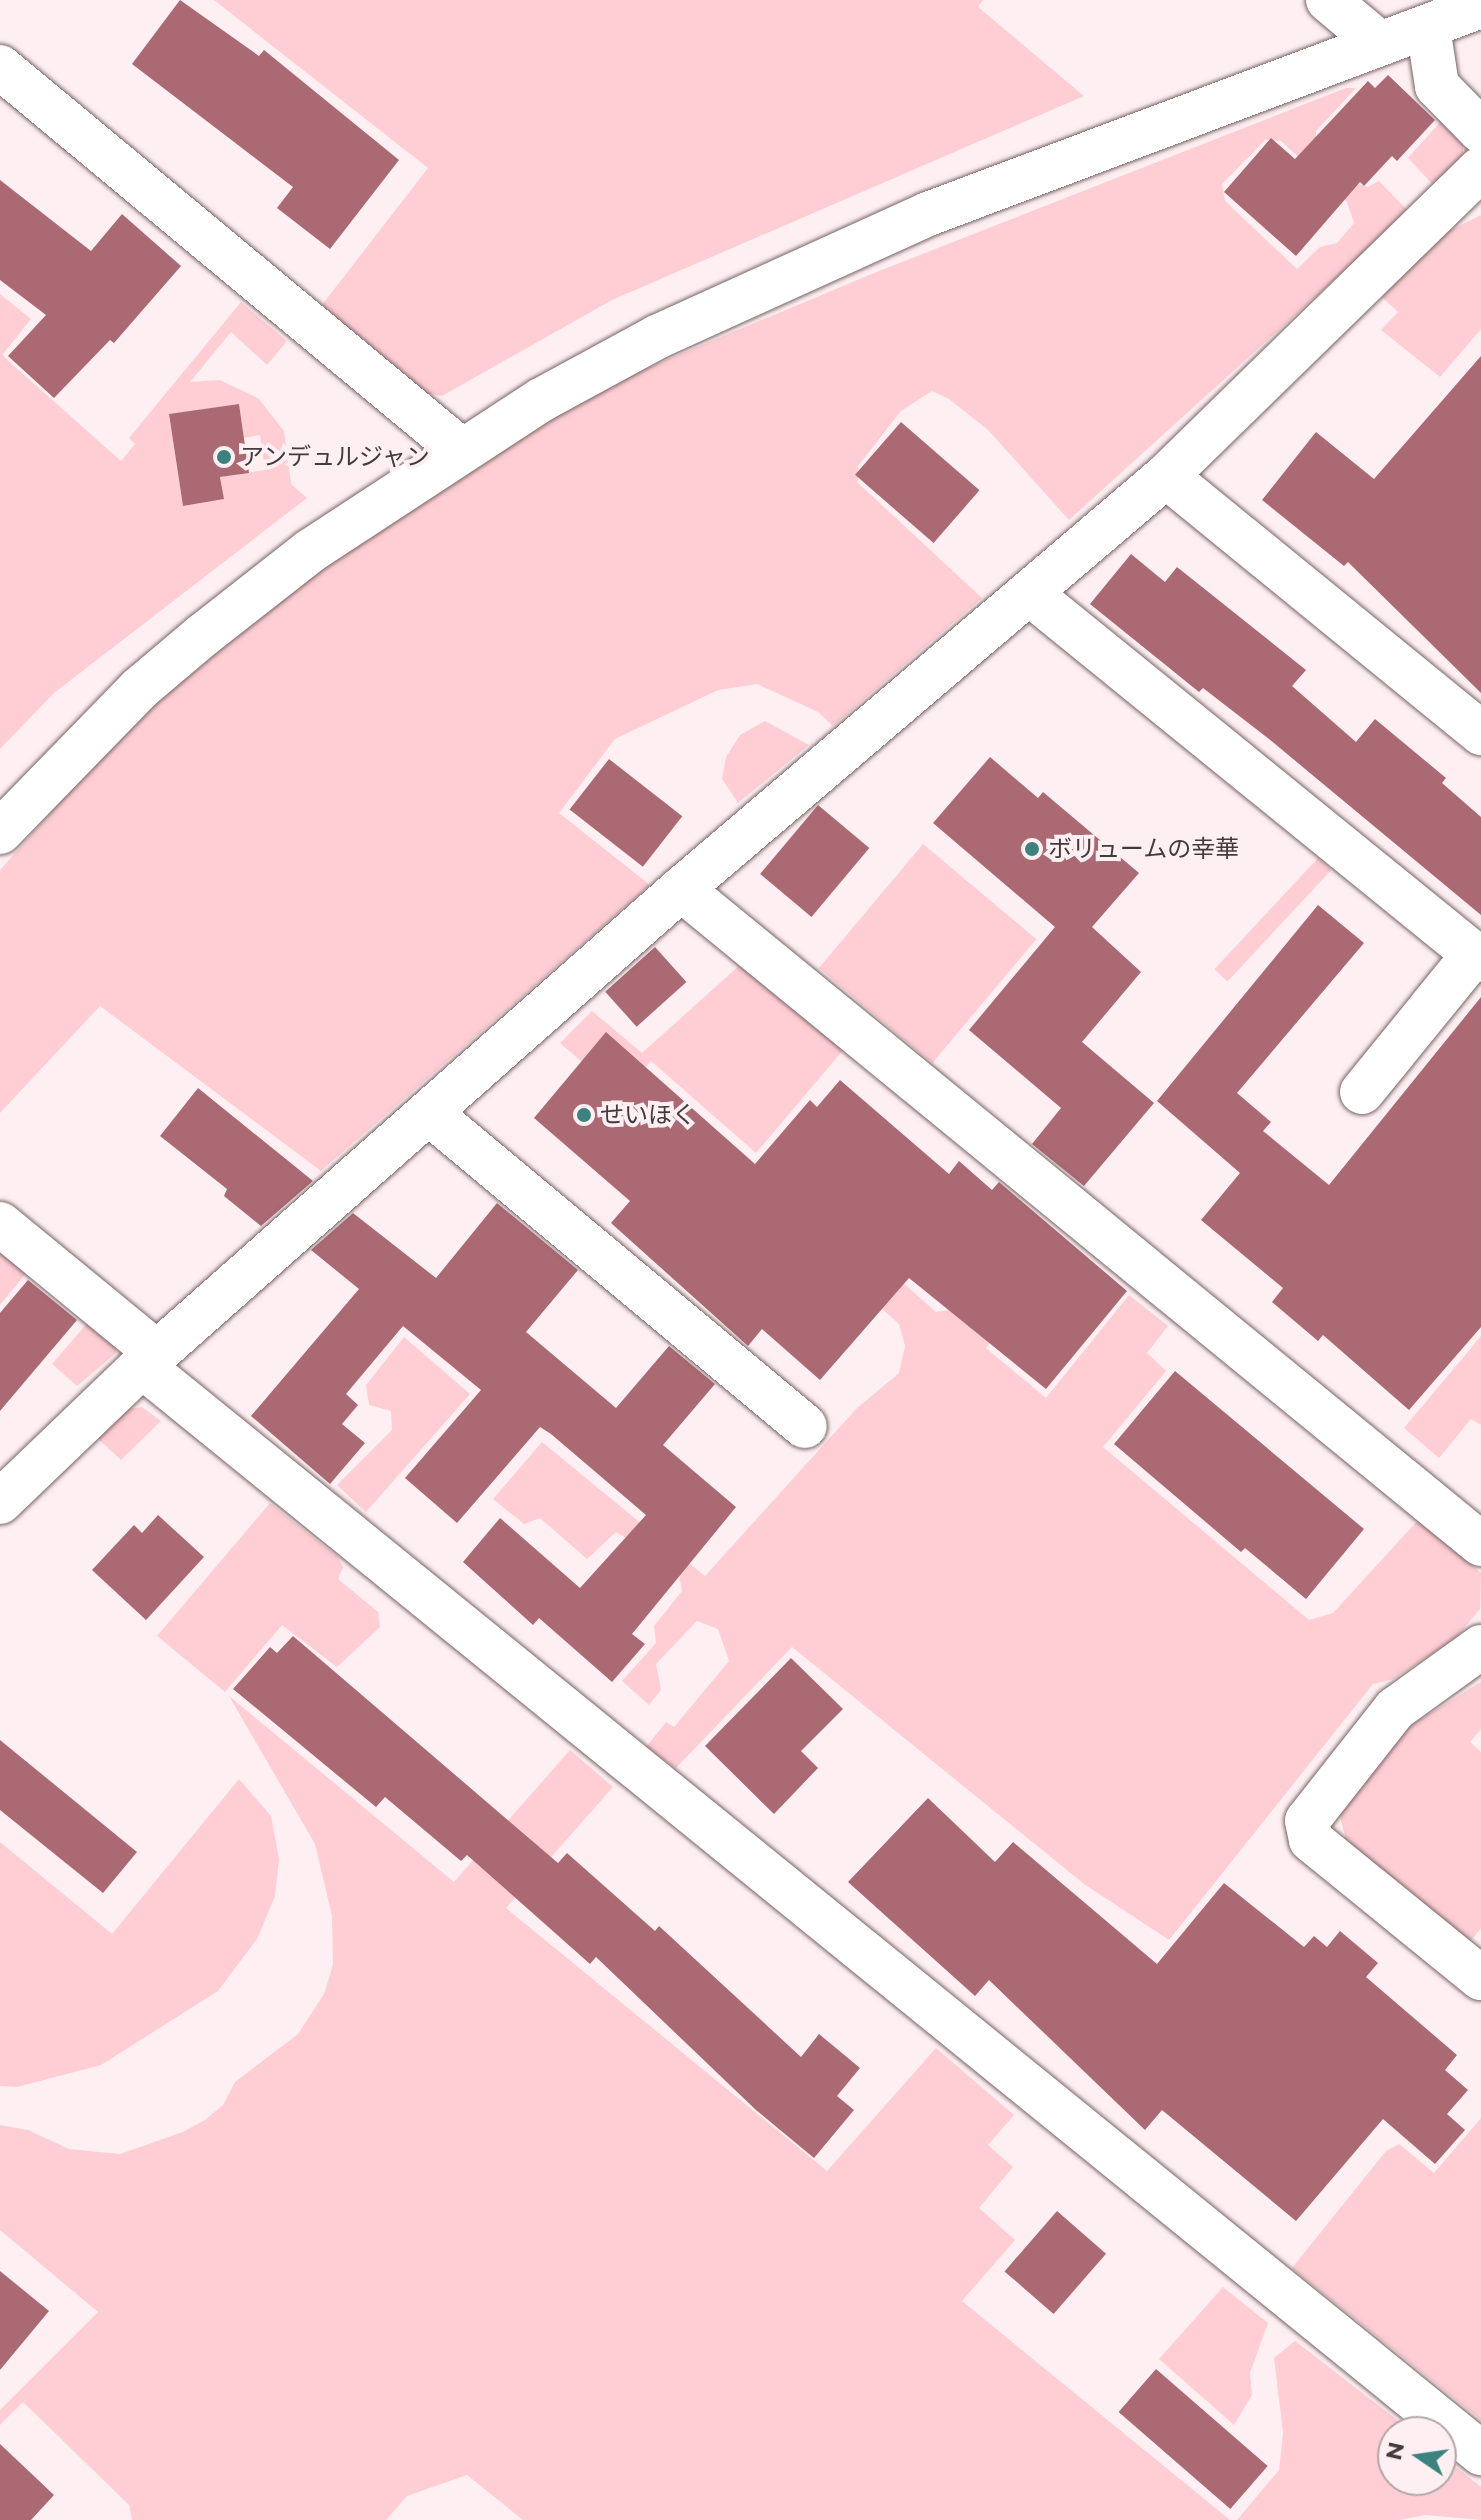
<!DOCTYPE html>
<html>
<head>
<meta charset="utf-8">
<style>
  body { margin:0 }
  #map { position:relative; width:1481px; height:2520px; overflow:hidden; background:#fef0f2; font-family:Montserrat,"Noto Sans JP",sans-serif }
  div>[style] { position:absolute }
  [style*='--x'] { left:calc(var(--x)*1px); top:calc(var(--y)*1px); width:calc(var(--w)*1px); rotate:calc(var(--a)*1deg) }
  .green>* { inset:0; background:#feced4; transform-origin:0 0 }
  .building>* { inset:0; background:#aa6973; transform-origin:0 0 }
  .roads { filter:drop-shadow(0 0 2px #766365) drop-shadow(0 0 2px #766365) }
  .minor>* { height:44px; margin:-22px; padding:0 22px; transform-origin:22px; border-radius:22px; background:#fff }
  .dots>* { width:22px; height:22px; translate:-50% -50%; box-sizing:border-box; border:4px solid #fef0f2; border-radius:50% }
  span { translate:-50% -50%; white-space:nowrap; text-align:center; line-height:1.15; -webkit-text-stroke:8px #fef0f2; paint-order:stroke }
  .poi-label { font-size:24px; color:#433a3b }
  .left { translate:0 -50%; text-align:left }
  .north { position:absolute; left:1377px; top:2416px; width:80px; height:80px; box-sizing:border-box; background:#fef0f2; border:2px solid #b3a7a9; border-radius:50%; rotate:283deg; font-size:22px; font-weight:700; line-height:32px; text-align:center; color:#433a3b }
  .north::after { content:''; display:block; margin:auto; width:28px; height:36px; background:#3c837f; clip-path:polygon(50% 0,100% 100%,50% 72%,0 100%) }
</style>
</head>
<body>
<div id="map">
  <div class="green">
    <div style="clip-path:polygon(214px 0,983px 0,978px 7px,1084px 96px,612px 300px,442px 396px,418px 392px,318px 310px,428px 168px)"></div>
    <div style="clip-path:polygon(evenodd,1346px 88px,1356px 88px,1316px 131px,1316px 143px,1357px 184px,1368px 187px,1379px 181px,1409px 212px,1069px 520px,988px 430px,949px 399px,932px 391px,901px 411px,858px 466px,858px 483px,982px 598px,833px 726px,818px 712px,757px 684px,718px 690px,615px 739px,559px 813px,650px 885px,321px 1171px,100px 1006px,0 1113px,0 870px,122px 732px,268px 608px,429px 488px,616px 381px,874px 273px,1346px 88px,1265px 140px,1281px 141px,1347px 202px,1354px 223px,1337px 243px,1320px 247px,1297px 269px,1225px 201px,1222px 184px,1265px 140px)"></div>
    <div style="clip-path:polygon(1442px 120px,1463px 139px,1463px 154px,1434px 186px,1408px 158px)"></div>
    <div style="clip-path:polygon(1481px 215px,1481px 329px,1440px 377px,1381px 330px,1398px 312px,1382px 297px,1447px 232px)"></div>
    <div style="clip-path:polygon(evenodd,0 294px,31px 319px,3px 354px,5px 358px,121px 461px,135px 444px,129px 438px,241px 302px,287px 341px,267px 365px,231px 332px,190px 382px,219px 380px,258px 398px,284px 431px,291px 484px,307px 498px,54px 693px,0 749px,0 294px,239px 404px,244px 438px,260px 435px,265px 470px,220px 477px,224px 499px,183px 506px,169px 415px,239px 404px)"></div>
    <div style="clip-path:polygon(765px 721px,809px 745px,738px 803px,722px 779px,726px 757px,740px 735px)"></div>
    <div style="left:923px;top:844px;width:148px;height:162px;rotate:40deg"></div>
    <div style="left:1318px;top:858px;width:18px;height:152px;rotate:43deg"></div>
    <div style="clip-path:polygon(741px 964px,844px 1049px,756px 1153px,651px 1061px,620px 1095px,560px 1043px,592px 1011px,642px 1053px)"></div>
    <div style="clip-path:polygon(1034px 1215px,1047px 1222px,1012px 1265px,1034px 1284px,986px 1348px,1046px 1398px,1129px 1295px,1168px 1326px,1147px 1353px,1166px 1371px,1103px 1447px,1309px 1620px,1333px 1613px,1419px 1519px,1481px 1573px,1480px 1609px,1455px 1639px,1393px 1679px,1373px 1684px,1169px 1940px,1084px 1884px,792px 1647px,676px 1768px,646px 1747px,666px 1722px,674px 1727px,729px 1661px,718px 1629px,697px 1621px,656px 1664px,661px 1690px,649px 1705px,622px 1681px,656px 1643px,654px 1626px,682px 1591px,678px 1570px,616px 1532px,587px 1559px,540px 1518px,524px 1524px,493px 1499px,542px 1442px,705px 1576px,856px 1409px,899px 1373px,905px 1346px,899px 1324px,871px 1299px,892px 1273px,936px 1312px,956px 1309px)"></div>
    <div style="clip-path:polygon(0 1249px,27px 1272px,0 1305px)"></div>
    <div style="clip-path:polygon(89px 1321px,116px 1343px,116px 1353px,77px 1386px,52px 1364px)"></div>
    <div style="clip-path:polygon(1481px 1336px,1481px 1425px,1471px 1419px,1439px 1458px,1404px 1428px)"></div>
    <div style="clip-path:polygon(404px 1337px,470px 1394px,366px 1512px,337px 1485px,392px 1430px,391px 1411px,369px 1405px,366px 1385px)"></div>
    <div style="clip-path:polygon(142px 1407px,161px 1421px,121px 1460px,93px 1434px,120px 1410px)"></div>
    <div style="clip-path:polygon(270px 1503px,338px 1557px,343px 1567px,338px 1579px,378px 1612px,380px 1627px,337px 1667px,282px 1625px,225px 1692px,157px 1636px)"></div>
    <div style="clip-path:polygon(1481px 1682px,1481px 1729px,1470px 1742px,1481px 1752px,1481px 1928px,1468px 1944px,1346px 1841px,1339px 1811px,1403px 1730px)"></div>
    <div style="clip-path:polygon(229px 1696px,454px 1882px,570px 1750px,613px 1787px,506px 1908px,827px 2171px,936px 2048px,1014px 2115px,988px 2145px,1013px 2167px,979px 2208px,1015px 2240px,962px 2301px,1230px 2520px,523px 2520px,467px 2475px,407px 2496px,386px 2520px,132px 2520px,129px 2505px,23px 2402px,0 2425px,0 2410px,98px 2312px,0 2230px,0 2125px,28px 2130px,69px 2149px,120px 2154px,183px 2132px,205px 2120px,223px 2105px,235px 2082px,298px 2034px,324px 1994px,333px 1965px,332px 1916px,315px 1844px)"></div>
    <div style="clip-path:polygon(239px 1779px,271px 1816px,279px 1859px,275px 1896px,257px 1939px,218px 1991px,101px 2065px,17px 2087px,0 2086px,0 1842px,112px 1934px)"></div>
    <div style="clip-path:polygon(1481px 2118px,1481px 2420px,1292px 2268px,1386px 2151px,1399px 2144px,1434px 2173px)"></div>
    <div style="clip-path:polygon(1223px 2287px,1268px 2323px,1250px 2373px,1252px 2395px,1234px 2425px,1159px 2359px)"></div>
    <div style="clip-path:polygon(1295px 2341px,1413px 2432px,1393px 2432px,1393px 2480px,1441px 2480px,1441px 2455px,1481px 2487px,1481px 2520px,1425px 2515px,1399px 2520px,1237px 2520px,1279px 2470px,1283px 2433px,1274px 2358px)"></div>
  </div>
  <div class="building">
    <div style="clip-path:polygon(180px 0,259px 56px,264px 50px,399px 160px,330px 249px,277px 208px,293px 187px,132px 64px)"></div>
    <div style="clip-path:polygon(1388px 75px,1435px 120px,1397px 161px,1392px 156px,1364px 186px,1360px 182px,1296px 256px,1224px 192px,1271px 138px,1295px 159px,1368px 81px,1375px 88px)"></div>
    <div style="clip-path:polygon(0 180px,91px 251px,122px 214px,181px 266px,114px 343px,110px 340px,54px 398px,8px 356px,46px 315px,0 280px)"></div>
    <div style="clip-path:polygon(1481px 356px,1481px 693px,1348px 562px,1344px 566px,1262px 500px,1316px 432px,1374px 479px)"></div>
    <div style="clip-path:polygon(239px 404px,249px 473px,220px 477px,224px 499px,183px 506px,169px 414px)"></div>
    <div style="left:901px;top:422px;width:104px;height:70px;rotate:41deg"></div>
    <div style="clip-path:polygon(1131px 554px,1165px 582px,1177px 567px,1306px 670px,1292px 686px,1356px 742px,1375px 719px,1446px 778px,1442px 783px,1481px 817px,1481px 915px,1269px 739px,1203px 688px,1199px 692px,1090px 604px)"></div>
    <div style="clip-path:polygon(990px 757px,1038px 798px,1043px 792px,1139px 873px,1092px 927px,1141px 972px,1082px 1042px,1154px 1103px,1084px 1186px,1032px 1144px,1061px 1108px,969px 1030px,1055px 927px,933px 823px)"></div>
    <div style="left:609px;top:759px;width:93px;height:64px;rotate:38deg"></div>
    <div style="left:818px;top:805px;width:67px;height:90px;rotate:40deg"></div>
    <div style="clip-path:polygon(1318px 905px,1364px 943px,1237px 1093px,1271px 1122px,1263px 1131px,1329px 1185px,1481px 997px,1481px 1327px,1409px 1410px,1323px 1335px,1318px 1341px,1272px 1302px,1283px 1288px,1201px 1220px,1240px 1173px,1157px 1101px)"></div>
    <div style="left:655px;top:947px;width:47px;height:67px;rotate:48deg"></div>
    <div style="clip-path:polygon(606px 1032px,755px 1164px,810px 1100px,817px 1107px,840px 1080px,949px 1174px,959px 1161px,992px 1190px,999px 1182px,1127px 1291px,1046px 1389px,909px 1278px,820px 1380px,762px 1329px,748px 1346px,611px 1223px,630px 1201px,534px 1118px)"></div>
    <div style="clip-path:polygon(198px 1088px,313px 1181px,261px 1226px,224px 1196px,227px 1189px,160px 1136px)"></div>
    <div style="clip-path:polygon(497px 1203px,578px 1270px,526px 1332px,616px 1408px,669px 1346px,715px 1384px,663px 1445px,736px 1507px,632px 1634px,645px 1644px,612px 1682px,539px 1618px,533px 1625px,463px 1562px,500px 1518px,580px 1588px,646px 1515px,551px 1434px,540px 1427px,457px 1523px,405px 1478px,481px 1390px,403px 1326px,346px 1394px,358px 1405px,342px 1424px,365px 1443px,330px 1484px,251px 1416px,359px 1289px,311px 1250px,353px 1213px,436px 1278px)"></div>
    <div style="clip-path:polygon(28px 1280px,77px 1320px,0 1411px,0 1313px)"></div>
    <div style="clip-path:polygon(1175px 1371px,1364px 1529px,1306px 1599px,1245px 1548px,1241px 1552px,1114px 1444px)"></div>
    <div style="clip-path:polygon(158px 1515px,204px 1557px,146px 1620px,92px 1570px,134px 1525px,142px 1533px)"></div>
    <div style="clip-path:polygon(293px 1636px,558px 1863px,567px 1853px,655px 1931px,659px 1926px,801px 2057px,819px 2034px,860px 2068px,837px 2096px,854px 2110px,814px 2158px,756px 2110px,596px 1957px,590px 1964px,467px 1855px,461px 1861px,385px 1797px,376px 1807px,233px 1689px,270px 1647px,277px 1653px)"></div>
    <div style="clip-path:polygon(791px 1658px,843px 1709px,801px 1751px,818px 1768px,774px 1814px,705px 1746px)"></div>
    <div style="clip-path:polygon(0 1740px,137px 1852px,103px 1893px,0 1810px)"></div>
    <div style="clip-path:polygon(928px 1798px,995px 1862px,1013px 1842px,1157px 1964px,1224px 1883px,1304px 1947px,1314px 1936px,1327px 1947px,1340px 1931px,1378px 1963px,1366px 1977px,1457px 2055px,1445px 2070px,1468px 2090px,1447px 2114px,1465px 2130px,1435px 2164px,1383px 2119px,1296px 2221px,1162px 2110px,1145px 2130px,989px 1980px,975px 1996px,848px 1882px)"></div>
    <div style="left:1057px;top:2211px;width:65px;height:80px;rotate:41deg"></div>
    <div style="clip-path:polygon(0 2271px,49px 2311px,0 2370px)"></div>
    <div style="left:1156px;top:2369px;width:148px;height:57px;rotate:41deg"></div>
    <div style="clip-path:polygon(0 2444px,54px 2495px,31px 2520px,0 2520px)"></div>
  </div>
  <div class="roads">
    <div class="minor">
      <div style="--x:1328;--y:0;--w:67;--a:40.1"></div>
      <div style="--x:1428;--y:27;--w:60;--a:81.3"></div>
      <div style="--x:1437;--y:86;--w:63;--a:45.6"></div>
      <div style="--x:0;--y:67;--w:599;--a:39.72"></div>
      <div style="--x:1166;--y:476;--w:407;--a:39.2"></div>
      <div style="--x:1029;--y:593;--w:582;--a:39.07"></div>
      <div style="--x:0;--y:832;--w:199;--a:-45.8"></div>
      <div style="--x:139;--y:689;--w:84;--a:-40.2"></div>
      <div style="--x:203;--y:635;--w:136;--a:-38.1"></div>
      <div style="--x:310;--y:551;--w:276;--a:-33.2"></div>
      <div style="--x:541;--y:400;--w:132;--a:-28.5"></div>
      <div style="--x:657;--y:337;--w:298;--a:-24.4"></div>
      <div style="--x:928;--y:214;--w:591;--a:-20.61"></div>
      <div style="--x:681;--y:889;--w:1034;--a:39.31"></div>
      <div style="--x:1362;--y:1092;--w:178;--a:-50.9"></div>
      <div style="--x:429;--y:1113;--w:489;--a:39.8"></div>
      <div style="--x:0;--y:1224;--w:203;--a:39.4"></div>
      <div style="--x:142;--y:1366;--w:1725;--a:39.07"></div>
      <div style="--x:0;--y:1502;--w:197;--a:-43.8"></div>
      <div style="--x:142;--y:1366;--w:720;--a:-41.51"></div>
      <div style="--x:681;--y:889;--w:637;--a:-40.42"></div>
      <div style="--x:1166;--y:476;--w:440;--a:-44.3"></div>
      <div style="--x:1481;--y:1647;--w:106;--a:144.2"></div>
      <div style="--x:1395;--y:1709;--w:142;--a:128.2"></div>
      <div style="--x:1307;--y:1821;--w:19;--a:78"></div>
      <div style="--x:1311;--y:1840;--w:219;--a:39.1"></div>
    </div>
  </div>
  <div class="dots">
    <div style="left:224px;top:457px;background:#3c837f"></div>
    <div style="left:1032px;top:849px;background:#3c837f"></div>
    <div style="left:584px;top:1115px;background:#3c837f"></div>
  </div>
  <div class="poi-label">
    <span class="left" style="left:240px;top:457px">アンデュルジャン</span>
    <span class="left" style="left:1048px;top:849px">ボリュームの幸華</span>
    <span class="left" style="left:600px;top:1115px">せいほく</span>
  </div>
  <div class="north">N</div>
</div>
</body>
</html>
